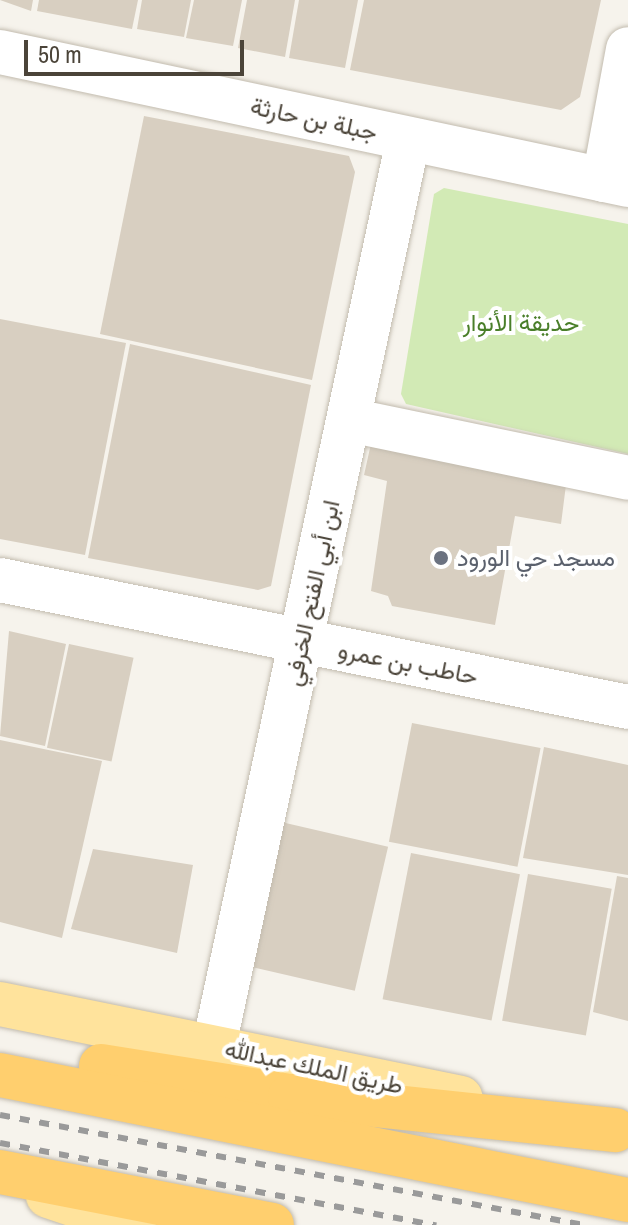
<!DOCTYPE html>
<html>
<head>
<meta charset="utf-8">
<style>
  body { margin:0 }
  #map { position:relative; width:628px; height:1225px; overflow:hidden; background:#f6f3ec; font-family:"Archivo Narrow",Vazirmatn,sans-serif }
  div>[style] { position:absolute }
  [style*='--x'] { left:calc(var(--x)*1px); top:calc(var(--y)*1px); width:calc(var(--w)*1px); rotate:calc(var(--a)*1deg) }
  .green>* { inset:0; background:#d2eab5 }
  .building>* { inset:0; background:#d8cfc1; transform-origin:0 0 }
  .roads { filter:drop-shadow(0 0 2px #c2bbae) drop-shadow(0 0 2px #c2bbae) }
  .minor>* { height:44px; margin:-22px; padding:0 22px; transform-origin:22px; border-radius:22px; background:#fff }
  .major>* { height:44px; margin:-22px; padding:0 22px; transform-origin:22px; border-radius:22px; background:#ffe39c }
  .highway>* { height:44px; margin:-22px; padding:0 22px; transform-origin:22px; border-radius:22px; background:#ffcf6e }
  .rail>* { height:6px; margin-top:-3px; transform-origin:0; background:repeating-linear-gradient(90deg,#9a9a9a 0 10px,transparent 0 20px) }
  .dots>* { width:22px; height:22px; translate:-50% -50%; box-sizing:border-box; border:4px solid #fff; border-radius:50% }
  span { translate:-50% -50%; white-space:nowrap; text-align:center; line-height:1.15; -webkit-text-stroke:8px #fff; paint-order:stroke }
  .street-label { font-size:24px; color:#4b4439 }
  .park-label { font-size:24px; color:#4a7f2a }
  .worship-label { font-size:24px; color:#5b616d }
  .left { translate:0 -50%; text-align:left }
  .scale { position:absolute; left:24px; top:40px; width:220px; height:36px; box-sizing:border-box; border:4px solid #4b4439; border-top:0; padding-left:10px; font-size:24px; line-height:28px; white-space:nowrap; color:#4b4439; -webkit-text-stroke:6px #fff; paint-order:stroke }
</style>
</head>
<body>
<div id="map">
  <div class="green">
    <div style="clip-path:polygon(444px 188px,628px 224px,628px 454px,406px 404px,401px 394px,434px 194px)"></div>
  </div>
  <div class="building">
    <div style="clip-path:polygon(0 0,33px 0,31px 11px)"></div>
    <div style="clip-path:polygon(39px 0,138px 0,132px 29px,37px 11px)"></div>
    <div style="clip-path:polygon(142px 0,191px 0,184px 37px,137px 29px)"></div>
    <div style="clip-path:polygon(194px 0,242px 0,233px 46px,186px 38px)"></div>
    <div style="clip-path:polygon(247px 0,295px 0,285px 57px,238px 48px)"></div>
    <div style="clip-path:polygon(299px 0,358px 0,345px 68px,289px 58px)"></div>
    <div style="clip-path:polygon(364px 0,601px 0,580px 97px,561px 110px,350px 70px)"></div>
    <div style="clip-path:polygon(144px 116px,349px 156px,355px 172px,312px 380px,100px 334px)"></div>
    <div style="clip-path:polygon(0 319px,126px 343px,85px 555px,0 539px)"></div>
    <div style="clip-path:polygon(130px 344px,311px 385px,271px 586px,258px 590px,88px 558px)"></div>
    <div style="clip-path:polygon(372px 439px,567px 477px,561px 524px,515px 516px,495px 625px,392px 606px,388px 596px,371px 591px,387px 481px,364px 475px)"></div>
    <div style="clip-path:polygon(9px 631px,66px 644px,45px 746px,0 736px)"></div>
    <div style="left:69px;top:644px;width:66px;height:106px;rotate:12deg"></div>
    <div style="left:412px;top:723px;width:131px;height:121px;rotate:11deg"></div>
    <div style="clip-path:polygon(0 740px,102px 761px,62px 938px,0 922px)"></div>
    <div style="clip-path:polygon(544px 747px,628px 765px,628px 875px,523px 858px)"></div>
    <div style="left:277px;top:821px;width:114px;height:148px;rotate:13deg"></div>
    <div style="clip-path:polygon(93px 849px,193px 865px,177px 953px,71px 929px)"></div>
    <div style="left:411px;top:853px;width:111px;height:149px;rotate:11deg"></div>
    <div style="left:528px;top:874px;width:85px;height:149px;rotate:10deg"></div>
    <div style="clip-path:polygon(617px 876px,628px 878px,628px 1021px,593px 1012px)"></div>
  </div>
  <div class="roads">
    <div class="minor">
      <div style="--x:0;--y:52;--w:642;--a:11.96"></div>
      <div style="--x:604;--y:180;--w:133;--a:-79.6"></div>
      <div style="--x:349;--y:420;--w:285;--a:11.7"></div>
      <div style="--x:0;--y:580;--w:641;--a:11.43"></div>
      <div style="--x:214;--y:1046;--w:927;--a:-77.91"></div>
    </div>
    <div class="major">
      <div style="--x:0;--y:1004;--w:470;--a:11.5"></div>
      <div style="--x:48;--y:1196;--w:91;--a:18.6"></div>
    </div>
    <div class="highway">
      <div style="--x:101;--y:1066;--w:191;--a:9"></div>
      <div style="--x:290;--y:1096;--w:327;--a:6"></div>
      <div style="--x:0;--y:1075;--w:640;--a:11.26"></div>
      <div style="--x:0;--y:1172;--w:277;--a:11"></div>
    </div>
  </div>
  <div class="rail">
    <div style="--x:0;--y:1115;--w:594;--a:10.67"></div>
    <div style="--x:0;--y:1143;--w:444;--a:10.7"></div>
  </div>
  <div class="dots">
    <div style="left:441px;top:558px;background:#6b7280"></div>
  </div>
  <div class="street-label">
    <span style="left:314px;top:119px;rotate:12deg">جبلة بن حارثة</span>
    <span style="left:312px;top:593px;rotate:-78deg">ابن أبي الفتح الخرفي</span>
    <span style="left:408px;top:663px;rotate:11deg">حاطب بن عمرو</span>
    <span style="left:314px;top:1067px;rotate:12deg">طريق الملك عبدالله</span>
  </div>
  <div class="park-label">
    <span style="left:521px;top:323px">حديقة الأنوار</span>
  </div>
  <div class="worship-label">
    <span class="left" style="left:457px;top:558px">مسجد حي الورود</span>
  </div>
  <div class="scale">50 m</div>
</div>
</body>
</html>
